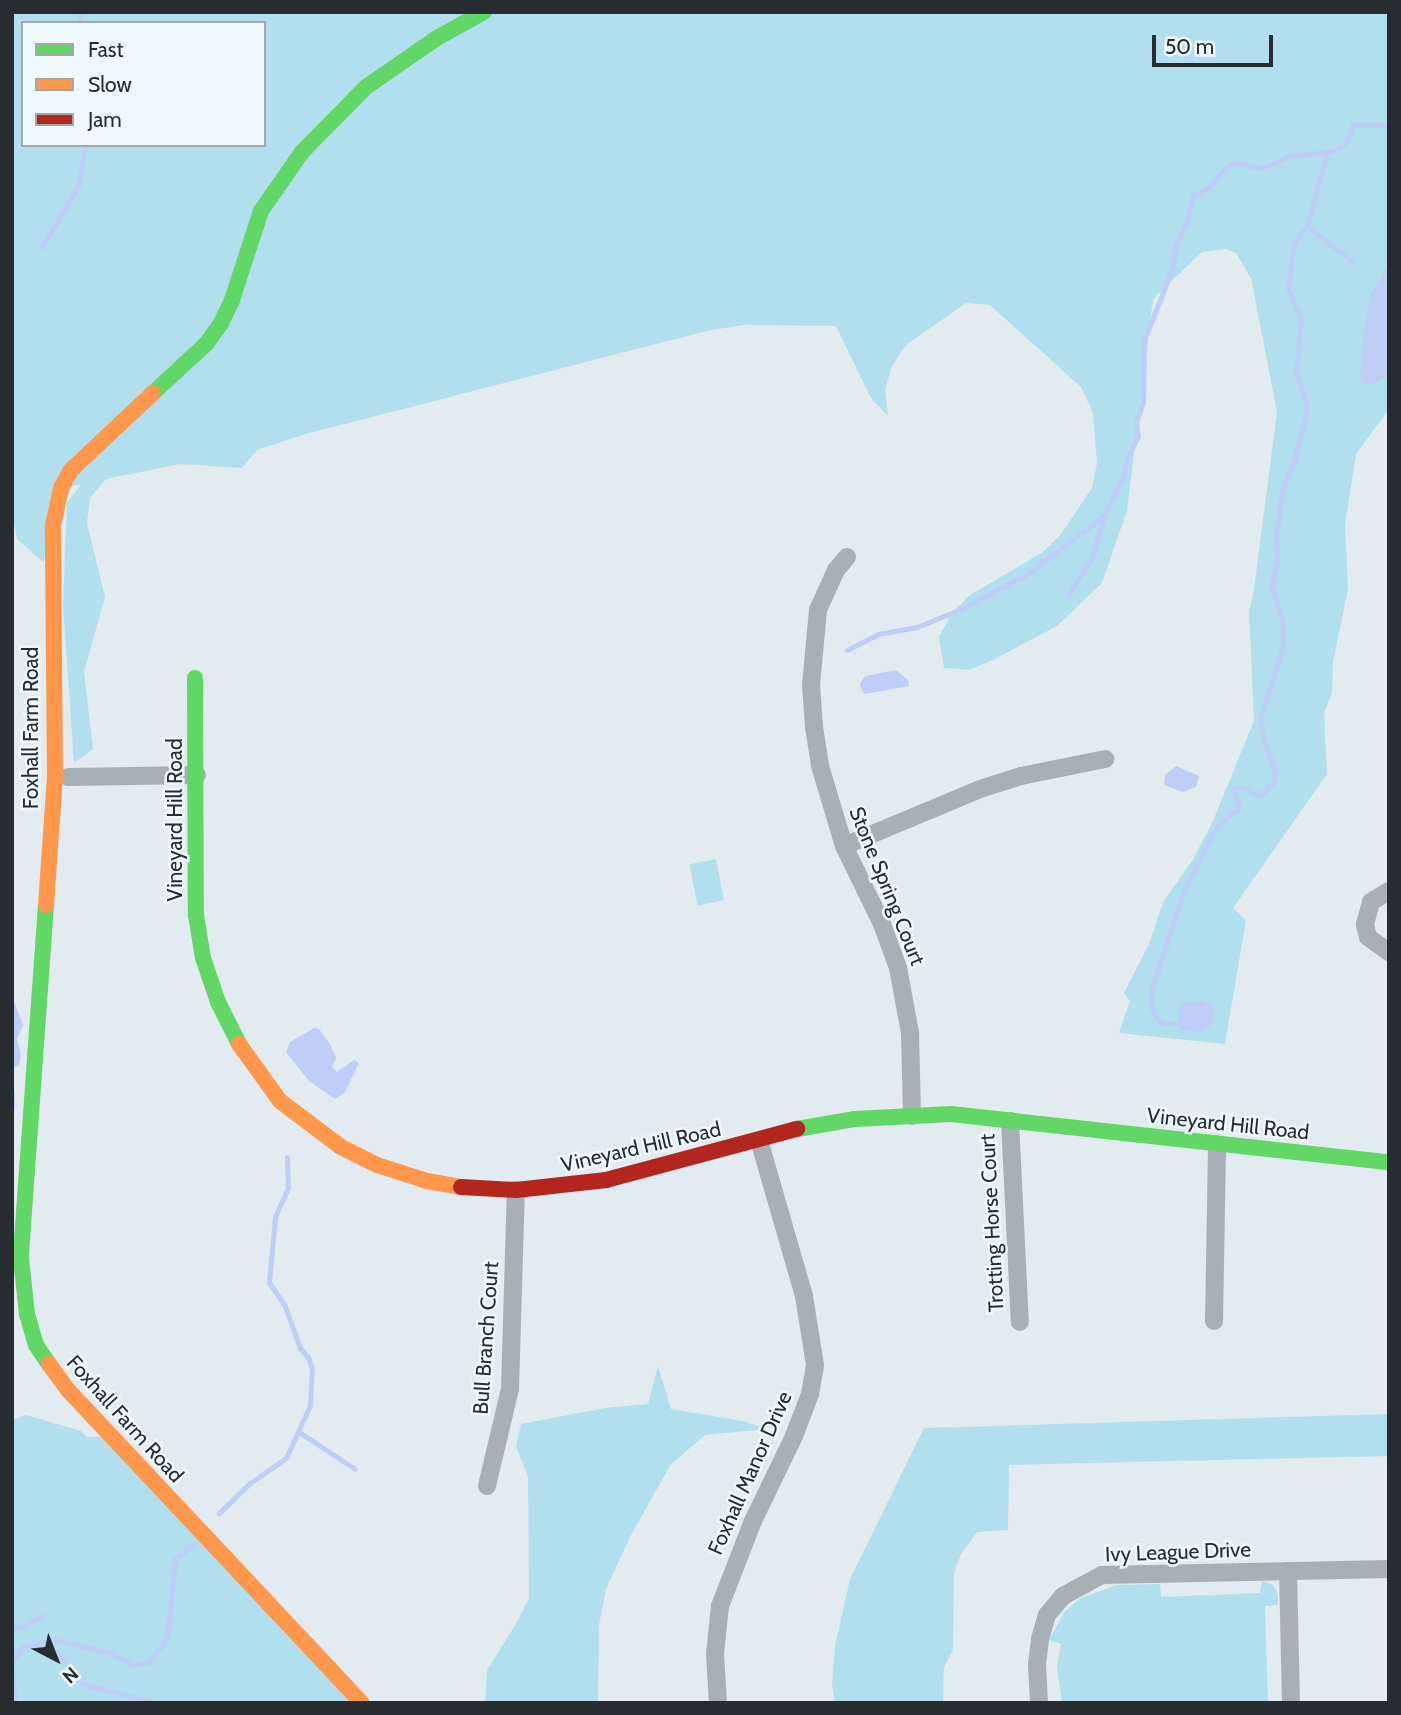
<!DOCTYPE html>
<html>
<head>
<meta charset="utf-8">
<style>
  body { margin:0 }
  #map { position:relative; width:1401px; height:1715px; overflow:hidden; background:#e2ebef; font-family:Cabin,sans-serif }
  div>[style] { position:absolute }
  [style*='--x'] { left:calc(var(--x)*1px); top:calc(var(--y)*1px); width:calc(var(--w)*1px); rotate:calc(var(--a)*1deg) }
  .green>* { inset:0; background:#b2dfee; transform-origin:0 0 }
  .water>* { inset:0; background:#becef7 }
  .stream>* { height:5px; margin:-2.5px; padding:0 2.5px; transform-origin:2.5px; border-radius:2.5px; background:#becef7 }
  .street>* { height:18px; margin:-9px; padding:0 9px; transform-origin:9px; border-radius:9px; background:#a7b0b6 }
  .fast>* { height:16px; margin:-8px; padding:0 8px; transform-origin:8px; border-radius:8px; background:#63d668 }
  .slow>* { height:16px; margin:-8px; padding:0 8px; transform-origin:8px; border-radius:8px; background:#ff974d }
  .jam>* { height:16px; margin:-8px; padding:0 8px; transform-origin:8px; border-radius:8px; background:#b3261e }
  span { translate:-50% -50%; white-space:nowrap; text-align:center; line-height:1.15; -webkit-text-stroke:5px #f0fafe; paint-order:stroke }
  .street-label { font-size:21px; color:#262c2f }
  .frame { position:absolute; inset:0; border:14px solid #262c2f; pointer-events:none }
  .legend { position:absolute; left:21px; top:21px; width:245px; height:126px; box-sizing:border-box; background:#f0fafe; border:2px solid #9fa8ab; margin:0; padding:9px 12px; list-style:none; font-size:21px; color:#262c2f }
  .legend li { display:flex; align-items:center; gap:14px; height:35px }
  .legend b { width:35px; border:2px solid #9fa8ab }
  .north { position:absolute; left:21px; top:1624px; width:70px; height:70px; -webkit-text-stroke:5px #f0fafe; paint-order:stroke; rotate:138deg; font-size:19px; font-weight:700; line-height:28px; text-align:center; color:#262c2f }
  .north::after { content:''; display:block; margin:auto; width:24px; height:32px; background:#262c2f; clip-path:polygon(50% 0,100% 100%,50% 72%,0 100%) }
  .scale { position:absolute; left:1152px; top:35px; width:121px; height:32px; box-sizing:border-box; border:4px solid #262c2f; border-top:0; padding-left:9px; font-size:21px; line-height:24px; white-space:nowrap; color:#262c2f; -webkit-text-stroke:5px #f0fafe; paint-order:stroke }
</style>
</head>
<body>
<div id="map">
  <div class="green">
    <div style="clip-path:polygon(evenodd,12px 12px,1389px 12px,1389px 409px,1356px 454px,1345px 525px,1348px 589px,1333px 662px,1332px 693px,1324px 713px,1327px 774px,1233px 908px,1246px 920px,1225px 1044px,1119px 1033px,1130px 1001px,1124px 993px,1149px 944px,1163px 902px,1192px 861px,1212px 823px,1254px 721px,1249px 612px,1254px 589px,1277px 412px,1251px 278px,1236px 253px,1226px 249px,1202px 252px,1153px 299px,1127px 511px,1102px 583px,1057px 626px,993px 660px,969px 670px,944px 668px,939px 637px,952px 613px,970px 595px,1043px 552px,1061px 534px,1092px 488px,1097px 463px,1093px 413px,1081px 387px,990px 305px,966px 303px,906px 345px,892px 366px,885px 390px,888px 416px,871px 398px,836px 326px,744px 325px,711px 330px,302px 435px,257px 450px,242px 468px,180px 464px,106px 479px,90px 498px,87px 523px,105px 597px,84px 672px,93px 749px,74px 763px,63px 606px,67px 502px,81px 485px,72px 486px,43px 562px,17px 539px,12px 513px,12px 12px,23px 23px,264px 23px,264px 145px,23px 145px,23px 23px)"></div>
    <div style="left:716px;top:859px;width:42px;height:27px;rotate:79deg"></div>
    <div style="clip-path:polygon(658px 1366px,671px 1409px,743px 1421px,767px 1429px,705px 1435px,671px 1464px,631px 1535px,606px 1589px,599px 1625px,598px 1703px,485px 1703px,487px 1670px,516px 1624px,529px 1598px,528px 1477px,516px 1446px,521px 1424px,605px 1408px,648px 1404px)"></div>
    <div style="clip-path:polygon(1389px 1414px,1389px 1456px,1009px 1465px,1008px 1530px,977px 1532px,961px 1554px,954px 1573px,953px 1650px,944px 1667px,943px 1703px,835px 1703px,832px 1685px,835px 1646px,850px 1579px,924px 1428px)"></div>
    <div style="clip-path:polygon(26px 1415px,81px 1431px,87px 1437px,104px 1437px,357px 1703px,12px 1703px,12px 1420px)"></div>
    <div style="clip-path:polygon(1262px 1581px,1274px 1585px,1278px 1595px,1278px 1605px,1265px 1606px,1268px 1703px,1062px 1703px,1057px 1666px,1061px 1644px,1049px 1640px,1065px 1611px,1081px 1598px,1117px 1585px,1160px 1584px,1161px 1597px,1260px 1593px)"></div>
  </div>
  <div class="water">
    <div style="clip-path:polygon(1389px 264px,1389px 376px,1370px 385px,1364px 383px,1360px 376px,1363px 335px,1371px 293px)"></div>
    <div style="clip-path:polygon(896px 670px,908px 680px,909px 686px,865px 694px,862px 691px,860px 684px,865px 676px)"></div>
    <div style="clip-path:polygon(1176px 766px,1199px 776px,1196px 787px,1183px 792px,1164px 785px,1165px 775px)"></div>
    <div style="clip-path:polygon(12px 996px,23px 1025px,17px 1039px,21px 1055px,19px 1066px,12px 1068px)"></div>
    <div style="clip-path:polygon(1201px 1001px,1215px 1007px,1211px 1025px,1201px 1032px,1179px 1030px,1178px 1008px,1184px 1003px)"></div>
    <div style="clip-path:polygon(314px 1028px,319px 1029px,330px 1044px,336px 1058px,332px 1067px,337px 1072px,354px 1060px,359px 1063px,345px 1092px,335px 1099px,309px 1081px,286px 1052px,290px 1042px)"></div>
  </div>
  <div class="stream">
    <div style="--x:79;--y:23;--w:11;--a:-85"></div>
    <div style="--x:1307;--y:226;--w:57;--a:37.9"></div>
    <div style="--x:42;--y:247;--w:72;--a:-59.2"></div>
    <div style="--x:79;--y:185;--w:40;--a:-81.5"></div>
    <div style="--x:1068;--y:595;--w:45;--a:-57.7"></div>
    <div style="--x:1092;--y:557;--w:46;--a:-73.5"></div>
    <div style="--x:1105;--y:513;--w:39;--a:-63"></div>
    <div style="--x:1123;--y:478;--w:23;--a:-77"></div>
    <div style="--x:1128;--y:456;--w:22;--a:-63"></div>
    <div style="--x:1138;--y:436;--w:13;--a:-99"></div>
    <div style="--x:1136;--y:423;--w:22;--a:-72"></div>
    <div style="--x:1143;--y:402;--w:62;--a:-89.1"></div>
    <div style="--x:1144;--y:340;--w:79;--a:-68.3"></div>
    <div style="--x:1173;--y:267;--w:20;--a:-84"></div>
    <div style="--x:1175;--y:247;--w:29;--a:-65"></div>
    <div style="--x:1187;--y:221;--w:26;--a:-77"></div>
    <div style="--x:1193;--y:196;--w:21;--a:-29"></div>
    <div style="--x:1211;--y:186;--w:16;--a:-55"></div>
    <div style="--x:1220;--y:173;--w:16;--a:-38"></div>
    <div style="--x:1233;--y:163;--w:29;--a:10"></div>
    <div style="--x:1262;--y:168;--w:30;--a:-24"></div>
    <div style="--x:1289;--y:156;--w:38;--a:-6"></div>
    <div style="--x:1327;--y:152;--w:10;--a:-11"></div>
    <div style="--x:1337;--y:150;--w:13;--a:-42"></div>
    <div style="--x:1347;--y:141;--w:17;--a:-69"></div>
    <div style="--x:1353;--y:125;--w:36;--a:0"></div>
    <div style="--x:847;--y:650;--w:35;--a:-27"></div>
    <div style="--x:878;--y:634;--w:40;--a:-10"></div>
    <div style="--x:917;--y:627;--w:50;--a:-22.4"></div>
    <div style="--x:963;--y:608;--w:77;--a:-27.9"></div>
    <div style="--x:1031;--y:572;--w:91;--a:-37.9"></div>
    <div style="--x:1176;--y:1023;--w:14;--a:180"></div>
    <div style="--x:1162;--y:1023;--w:10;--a:-135"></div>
    <div style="--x:1155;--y:1016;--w:11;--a:-112"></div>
    <div style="--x:1151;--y:1006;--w:15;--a:-90"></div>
    <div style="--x:1151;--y:991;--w:105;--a:-71.7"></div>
    <div style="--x:1184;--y:891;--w:72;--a:-63.4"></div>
    <div style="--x:1216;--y:827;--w:30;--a:-40"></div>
    <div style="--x:1239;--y:808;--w:20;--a:-105"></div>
    <div style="--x:1234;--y:789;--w:6;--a:-18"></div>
    <div style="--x:1240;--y:787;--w:22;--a:22"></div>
    <div style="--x:1260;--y:795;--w:19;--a:-43"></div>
    <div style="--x:1274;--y:782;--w:11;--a:-85"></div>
    <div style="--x:1275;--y:771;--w:32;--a:-110"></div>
    <div style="--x:1264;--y:741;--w:22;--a:-100"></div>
    <div style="--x:1260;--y:719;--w:77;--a:-72.5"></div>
    <div style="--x:1283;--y:646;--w:23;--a:-90"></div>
    <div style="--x:1283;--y:623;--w:39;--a:-107"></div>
    <div style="--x:1272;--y:586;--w:26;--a:-79"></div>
    <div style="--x:1277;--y:560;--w:26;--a:-92"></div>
    <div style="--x:1276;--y:534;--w:46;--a:-81.2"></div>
    <div style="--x:1283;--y:489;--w:30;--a:-69"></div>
    <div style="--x:1294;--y:461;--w:48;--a:-75.4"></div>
    <div style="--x:1306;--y:415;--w:14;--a:-90"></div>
    <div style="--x:1306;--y:401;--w:29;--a:-110"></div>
    <div style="--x:1296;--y:374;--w:56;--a:-84.9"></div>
    <div style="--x:1301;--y:318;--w:32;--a:-114"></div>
    <div style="--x:1288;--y:289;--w:46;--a:-82.6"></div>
    <div style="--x:1294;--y:243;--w:21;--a:-53"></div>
    <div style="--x:1307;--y:226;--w:77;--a:-74.9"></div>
    <div style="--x:12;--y:1092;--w:15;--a:90"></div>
    <div style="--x:299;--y:1432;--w:67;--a:33.5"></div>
    <div style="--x:219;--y:1513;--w:43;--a:-44.1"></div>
    <div style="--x:250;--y:1483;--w:44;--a:-34.8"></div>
    <div style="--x:286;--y:1458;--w:58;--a:-65.6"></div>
    <div style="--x:310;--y:1405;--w:36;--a:-87"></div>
    <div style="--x:312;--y:1369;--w:13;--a:-108"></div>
    <div style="--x:308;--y:1357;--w:12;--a:-132"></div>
    <div style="--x:300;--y:1348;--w:45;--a:-109.7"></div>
    <div style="--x:285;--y:1306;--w:29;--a:-124"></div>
    <div style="--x:269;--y:1282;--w:65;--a:-84.7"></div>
    <div style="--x:275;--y:1217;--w:32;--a:-66"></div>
    <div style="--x:288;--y:1188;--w:31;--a:-92"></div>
    <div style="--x:12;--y:1627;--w:9;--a:0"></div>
    <div style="--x:21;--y:1627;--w:24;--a:-28"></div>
    <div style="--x:42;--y:1643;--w:19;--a:35"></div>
    <div style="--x:58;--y:1654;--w:38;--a:51"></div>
    <div style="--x:82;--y:1684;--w:76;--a:14.4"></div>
    <div style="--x:12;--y:1661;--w:19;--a:-51"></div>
    <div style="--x:24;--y:1646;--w:31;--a:-11"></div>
    <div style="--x:54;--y:1640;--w:55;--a:12.5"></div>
    <div style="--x:108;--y:1652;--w:29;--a:27"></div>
    <div style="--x:134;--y:1665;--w:14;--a:-12"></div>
    <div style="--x:148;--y:1662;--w:25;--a:-50"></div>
    <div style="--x:164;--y:1643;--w:12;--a:-70"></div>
    <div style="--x:168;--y:1632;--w:73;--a:-84.5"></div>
    <div style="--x:175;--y:1559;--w:25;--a:-40"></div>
    <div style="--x:12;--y:1672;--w:31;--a:83"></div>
  </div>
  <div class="street">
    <div style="--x:847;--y:557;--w:17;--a:130"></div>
    <div style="--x:836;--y:570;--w:44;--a:114.2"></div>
    <div style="--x:818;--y:610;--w:75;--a:95.3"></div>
    <div style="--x:811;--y:685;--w:42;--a:85.9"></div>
    <div style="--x:814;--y:727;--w:39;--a:81"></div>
    <div style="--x:820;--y:766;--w:84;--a:73.3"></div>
    <div style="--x:844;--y:846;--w:87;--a:64"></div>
    <div style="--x:882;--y:924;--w:47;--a:70"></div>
    <div style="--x:898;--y:968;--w:66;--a:79.5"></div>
    <div style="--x:910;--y:1033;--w:83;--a:88.6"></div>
    <div style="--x:68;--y:777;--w:129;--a:-0.9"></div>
    <div style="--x:844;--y:846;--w:147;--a:-22.7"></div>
    <div style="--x:980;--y:789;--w:43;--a:-17.6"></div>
    <div style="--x:1021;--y:776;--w:86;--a:-11.4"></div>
    <div style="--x:1389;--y:891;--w:21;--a:149"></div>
    <div style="--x:1371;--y:902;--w:24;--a:105"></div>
    <div style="--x:1365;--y:925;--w:12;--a:76"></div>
    <div style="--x:1368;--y:937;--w:26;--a:36"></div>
    <div style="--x:1010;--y:1121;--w:201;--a:87.2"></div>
    <div style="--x:1214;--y:1321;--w:177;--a:-89"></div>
    <div style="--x:487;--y:1486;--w:100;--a:-76.7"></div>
    <div style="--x:510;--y:1389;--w:199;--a:-88.3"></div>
    <div style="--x:1288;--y:1571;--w:132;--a:88.7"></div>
    <div style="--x:718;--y:1703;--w:49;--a:-93.5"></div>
    <div style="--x:715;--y:1654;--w:48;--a:-84.1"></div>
    <div style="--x:720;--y:1606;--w:91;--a:-68.8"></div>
    <div style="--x:753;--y:1521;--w:94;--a:-64.2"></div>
    <div style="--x:794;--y:1436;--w:45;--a:-69.1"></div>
    <div style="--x:810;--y:1394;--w:29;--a:-80"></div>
    <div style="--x:815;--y:1365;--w:70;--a:-99.1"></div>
    <div style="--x:804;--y:1296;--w:162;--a:-106.1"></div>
    <div style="--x:1039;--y:1703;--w:39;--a:-93"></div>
    <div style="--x:1037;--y:1664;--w:25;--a:-83"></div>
    <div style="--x:1040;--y:1639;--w:25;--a:-74"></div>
    <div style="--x:1047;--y:1615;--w:25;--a:-50"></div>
    <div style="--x:1063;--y:1596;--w:44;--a:-28.3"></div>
    <div style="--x:1102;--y:1575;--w:287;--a:-1.2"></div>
  </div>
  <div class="fast">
    <div style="--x:153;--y:393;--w:72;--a:-42.8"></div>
    <div style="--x:206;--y:344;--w:26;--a:-54"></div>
    <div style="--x:221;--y:323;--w:25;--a:-64"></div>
    <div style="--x:232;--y:300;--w:94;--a:-72"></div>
    <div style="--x:261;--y:211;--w:72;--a:-55.2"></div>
    <div style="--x:302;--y:152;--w:91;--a:-45.4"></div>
    <div style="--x:366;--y:87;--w:86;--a:-34.6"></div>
    <div style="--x:437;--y:38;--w:54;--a:-29"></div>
    <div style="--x:195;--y:678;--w:237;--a:89.8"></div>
    <div style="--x:196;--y:915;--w:44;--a:80.8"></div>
    <div style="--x:203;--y:958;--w:46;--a:71.2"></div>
    <div style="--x:218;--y:1002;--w:47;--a:63.4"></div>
    <div style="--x:46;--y:905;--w:354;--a:94.1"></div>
    <div style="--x:21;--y:1258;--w:56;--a:83.9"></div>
    <div style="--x:27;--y:1314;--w:32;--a:74"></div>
    <div style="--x:36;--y:1345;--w:23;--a:56"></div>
    <div style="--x:797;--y:1129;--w:59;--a:-9.8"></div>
    <div style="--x:855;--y:1119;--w:96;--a:-3"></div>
    <div style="--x:951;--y:1114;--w:441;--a:6.3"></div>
  </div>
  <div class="slow">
    <div style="--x:46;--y:905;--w:128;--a:-86"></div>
    <div style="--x:55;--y:777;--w:251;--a:-90.5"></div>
    <div style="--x:53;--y:526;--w:39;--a:-78"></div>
    <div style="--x:61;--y:488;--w:21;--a:-61"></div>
    <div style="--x:71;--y:470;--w:112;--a:-43.2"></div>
    <div style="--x:239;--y:1044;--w:70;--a:54.3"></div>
    <div style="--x:280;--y:1101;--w:76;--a:37"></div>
    <div style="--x:341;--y:1147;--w:40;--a:26.6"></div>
    <div style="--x:377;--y:1165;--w:52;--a:17.7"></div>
    <div style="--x:427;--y:1181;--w:35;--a:10"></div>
    <div style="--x:49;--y:1364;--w:32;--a:54"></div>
    <div style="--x:68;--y:1390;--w:429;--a:46.8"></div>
  </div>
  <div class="jam">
    <div style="--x:461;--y:1187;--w:55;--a:3.1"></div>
    <div style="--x:516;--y:1190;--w:91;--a:-6.3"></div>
    <div style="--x:606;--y:1180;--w:198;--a:-15"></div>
  </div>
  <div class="street-label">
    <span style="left:31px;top:728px;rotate:-90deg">Foxhall Farm Road</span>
    <span style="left:175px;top:820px;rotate:-90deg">Vineyard Hill Road</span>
    <span style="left:887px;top:886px;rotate:68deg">Stone Spring Court</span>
    <span style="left:1228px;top:1124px;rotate:6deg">Vineyard Hill Road</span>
    <span style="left:641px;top:1147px;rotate:-13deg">Vineyard Hill Road</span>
    <span style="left:992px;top:1223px;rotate:-93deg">Trotting Horse Court</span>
    <span style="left:486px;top:1338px;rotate:-86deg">Bull Branch Court</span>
    <span style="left:125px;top:1419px;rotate:48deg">Foxhall Farm Road</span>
    <span style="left:750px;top:1473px;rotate:-66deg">Foxhall Manor Drive</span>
    <span style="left:1178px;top:1552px;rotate:-2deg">Ivy League Drive</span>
  </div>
  <div class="frame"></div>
  <ul class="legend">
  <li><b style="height:9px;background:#63d668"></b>Fast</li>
  <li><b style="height:9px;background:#ff974d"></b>Slow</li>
  <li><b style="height:9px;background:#b3261e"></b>Jam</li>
  </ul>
  <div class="north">N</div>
  <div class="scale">50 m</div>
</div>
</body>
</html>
